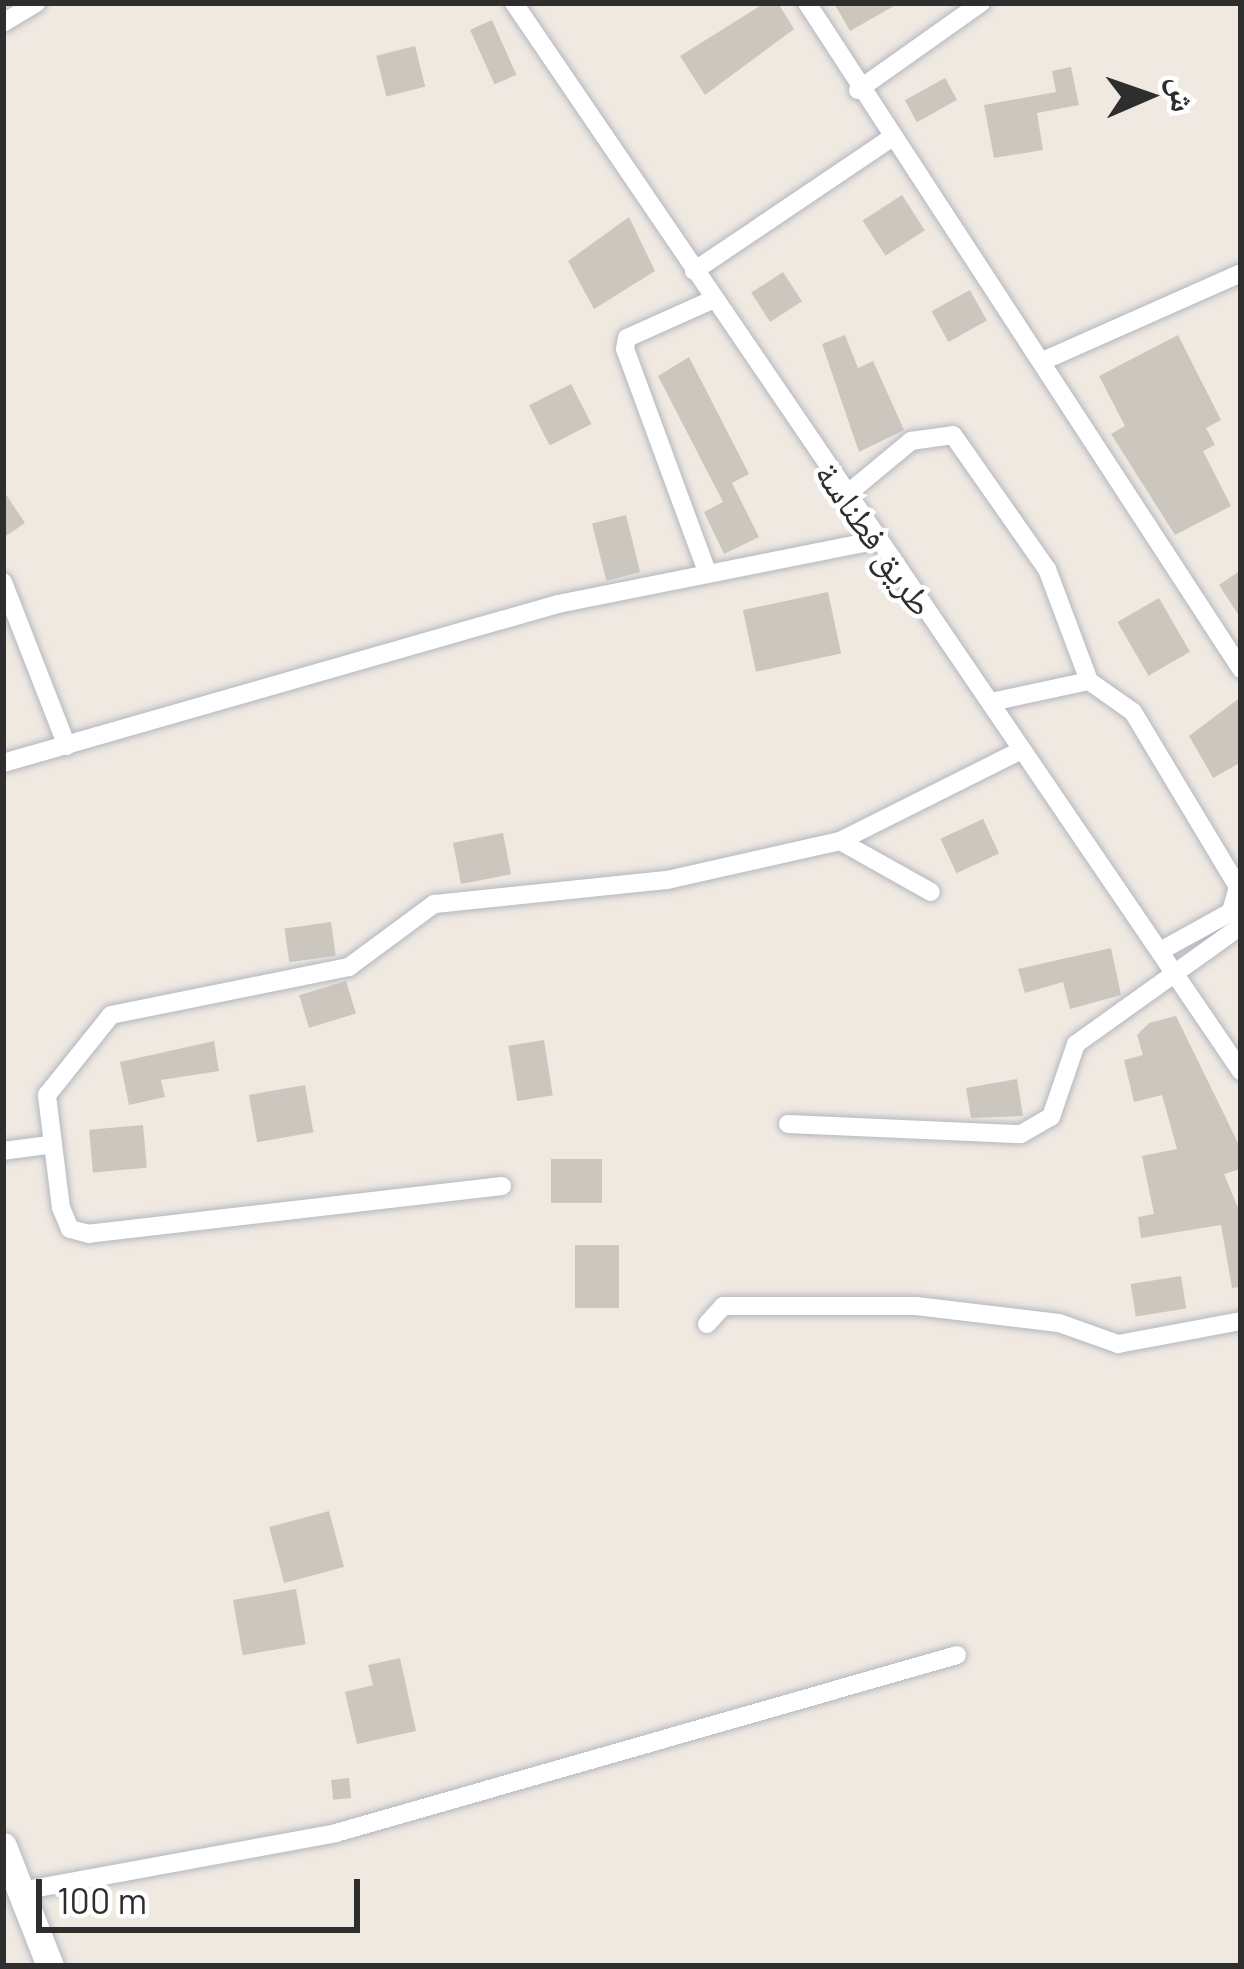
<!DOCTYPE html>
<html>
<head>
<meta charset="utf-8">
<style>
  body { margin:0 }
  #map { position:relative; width:1244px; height:1969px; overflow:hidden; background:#efe9e1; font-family:Barlow,"Noto Naskh Arabic",sans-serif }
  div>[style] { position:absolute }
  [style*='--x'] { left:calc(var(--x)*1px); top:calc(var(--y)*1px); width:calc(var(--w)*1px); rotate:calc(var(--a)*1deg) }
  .building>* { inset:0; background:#cbc7bf; transform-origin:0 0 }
  .roads { filter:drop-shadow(0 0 3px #b4b7c1) drop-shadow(0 0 3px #b4b7c1) }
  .street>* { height:18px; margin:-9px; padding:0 9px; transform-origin:9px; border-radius:9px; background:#fff }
  .secondary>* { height:27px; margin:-13.5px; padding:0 13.5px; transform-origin:13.5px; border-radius:13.5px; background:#fff }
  span { translate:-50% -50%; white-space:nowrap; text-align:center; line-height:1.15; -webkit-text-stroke:9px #fff; paint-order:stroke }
  .street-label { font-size:36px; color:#2e2e2e }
  .frame { position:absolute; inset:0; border:6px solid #2e2e2e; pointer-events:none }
  .north { position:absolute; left:1088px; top:36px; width:120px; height:120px; -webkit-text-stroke:9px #fff; paint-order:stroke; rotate:88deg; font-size:33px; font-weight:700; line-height:48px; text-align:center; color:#2e2e2e }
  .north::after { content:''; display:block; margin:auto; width:42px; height:54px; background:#2e2e2e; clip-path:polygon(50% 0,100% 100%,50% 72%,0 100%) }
  .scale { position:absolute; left:36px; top:1879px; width:324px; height:54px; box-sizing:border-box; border:6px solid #2e2e2e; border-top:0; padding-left:15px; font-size:36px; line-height:42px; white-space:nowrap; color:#2e2e2e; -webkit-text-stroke:9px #fff; paint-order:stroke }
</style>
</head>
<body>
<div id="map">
  <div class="building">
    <div style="clip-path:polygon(765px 3px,778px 3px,794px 29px,705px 95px,680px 56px)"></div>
    <div style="clip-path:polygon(834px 3px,899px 3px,850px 31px)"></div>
    <div style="left:492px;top:20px;width:60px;height:24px;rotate:66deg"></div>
    <div style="left:415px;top:46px;width:42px;height:40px;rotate:76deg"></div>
    <div style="clip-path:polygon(1071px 67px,1079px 105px,1037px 113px,1043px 150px,994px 158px,984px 105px,1056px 92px,1052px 71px)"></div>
    <div style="left:945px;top:78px;width:25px;height:46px;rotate:61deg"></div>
    <div style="left:902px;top:195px;width:42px;height:47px;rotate:57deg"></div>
    <div style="clip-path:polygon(629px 217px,655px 271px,594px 309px,568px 261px)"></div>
    <div style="left:783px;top:272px;width:35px;height:38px;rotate:57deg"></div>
    <div style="left:970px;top:290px;width:35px;height:44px;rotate:61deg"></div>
    <div style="clip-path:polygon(845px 335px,858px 368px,873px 361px,904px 430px,859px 452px,822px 344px)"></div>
    <div style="clip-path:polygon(1178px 335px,1221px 420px,1206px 428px,1215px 445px,1203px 451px,1231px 506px,1175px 535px,1111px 434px,1125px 426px,1099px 376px)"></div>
    <div style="clip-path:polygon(689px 357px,749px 474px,732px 483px,759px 537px,724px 554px,704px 512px,723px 502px,658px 376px)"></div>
    <div style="left:571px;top:384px;width:45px;height:47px;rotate:63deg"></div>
    <div style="clip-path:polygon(3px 490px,25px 523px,3px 538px)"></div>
    <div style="left:626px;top:515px;width:59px;height:35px;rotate:76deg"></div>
    <div style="clip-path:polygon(1241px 570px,1241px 619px,1219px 585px)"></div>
    <div style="left:828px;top:592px;width:63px;height:87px;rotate:78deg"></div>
    <div style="left:1159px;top:598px;width:62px;height:48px;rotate:60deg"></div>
    <div style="clip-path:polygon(1241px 697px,1238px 764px,1213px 778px,1189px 736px)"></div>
    <div style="left:983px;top:819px;width:38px;height:47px;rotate:65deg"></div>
    <div style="left:503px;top:833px;width:42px;height:51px;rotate:79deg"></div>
    <div style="left:331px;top:922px;width:34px;height:47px;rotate:82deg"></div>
    <div style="clip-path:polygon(1111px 948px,1121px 995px,1070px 1009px,1063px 982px,1025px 993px,1018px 969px)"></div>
    <div style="left:346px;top:981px;width:34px;height:49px;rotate:73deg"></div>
    <div style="clip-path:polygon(1176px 1016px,1241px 1149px,1241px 1169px,1224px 1174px,1241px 1215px,1241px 1287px,1232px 1288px,1221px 1225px,1141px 1238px,1138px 1217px,1154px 1214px,1142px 1156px,1177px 1149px,1162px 1095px,1134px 1102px,1124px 1060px,1143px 1055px,1137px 1035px,1149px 1023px)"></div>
    <div style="left:544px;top:1040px;width:56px;height:36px;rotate:81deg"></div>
    <div style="clip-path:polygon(214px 1041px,219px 1071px,161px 1080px,165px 1097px,129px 1105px,120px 1062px)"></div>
    <div style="clip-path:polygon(1017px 1079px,1023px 1116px,971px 1118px,966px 1088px)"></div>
    <div style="left:305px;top:1085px;width:48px;height:57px;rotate:80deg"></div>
    <div style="left:143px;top:1125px;width:43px;height:54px;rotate:85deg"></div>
    <div style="left:551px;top:1159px;width:51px;height:44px"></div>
    <div style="left:575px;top:1245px;width:44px;height:63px"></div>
    <div style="left:1181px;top:1276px;width:33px;height:51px;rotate:81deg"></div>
    <div style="left:329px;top:1511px;width:58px;height:62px;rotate:75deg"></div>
    <div style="left:296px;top:1589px;width:56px;height:64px;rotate:80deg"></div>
    <div style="clip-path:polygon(400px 1658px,416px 1731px,357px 1744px,345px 1692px,373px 1685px,368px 1665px)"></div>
    <div style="left:349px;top:1778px;width:20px;height:18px;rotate:84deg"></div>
  </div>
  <div class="roads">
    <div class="street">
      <div style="--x:514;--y:3;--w:1292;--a:55.76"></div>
      <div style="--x:807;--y:3;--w:795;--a:56.91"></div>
      <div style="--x:3;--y:23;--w:39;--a:-31"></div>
      <div style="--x:858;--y:90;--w:151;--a:-35.3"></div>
      <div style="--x:694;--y:271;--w:240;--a:-34"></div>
      <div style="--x:1045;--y:360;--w:214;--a:-23.9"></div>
      <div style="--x:846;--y:495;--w:85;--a:-39.7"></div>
      <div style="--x:911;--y:441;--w:42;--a:-8.1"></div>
      <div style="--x:953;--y:435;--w:164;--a:55"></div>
      <div style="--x:1047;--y:569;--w:120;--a:69.4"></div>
      <div style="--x:706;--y:569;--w:234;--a:-110.2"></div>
      <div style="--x:625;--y:349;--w:11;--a:-80"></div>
      <div style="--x:627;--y:338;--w:93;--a:-24.1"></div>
      <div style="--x:3;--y:582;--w:176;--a:68.7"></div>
      <div style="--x:991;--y:702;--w:100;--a:-12.1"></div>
      <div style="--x:1089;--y:681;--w:54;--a:35.2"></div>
      <div style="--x:1133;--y:712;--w:204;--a:59"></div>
      <div style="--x:1238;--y:887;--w:26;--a:106"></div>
      <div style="--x:1231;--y:912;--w:81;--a:151.2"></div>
      <div style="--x:3;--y:763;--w:577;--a:-15.99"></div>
      <div style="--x:558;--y:604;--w:326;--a:-11.3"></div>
      <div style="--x:840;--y:841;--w:104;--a:29.3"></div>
      <div style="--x:788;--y:1124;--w:233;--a:2.5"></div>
      <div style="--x:1021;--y:1134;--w:34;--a:-30"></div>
      <div style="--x:1051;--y:1117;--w:77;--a:-71.1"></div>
      <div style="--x:1076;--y:1044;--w:203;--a:-35.6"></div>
      <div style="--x:3;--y:1151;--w:45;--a:-7.6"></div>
      <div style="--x:502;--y:1186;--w:416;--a:173.4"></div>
      <div style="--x:89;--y:1234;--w:20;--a:-165"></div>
      <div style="--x:70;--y:1229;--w:23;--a:-113"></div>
      <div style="--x:61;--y:1208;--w:114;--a:-97.1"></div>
      <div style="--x:47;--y:1095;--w:102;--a:-51.3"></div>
      <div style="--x:111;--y:1015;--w:243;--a:-11.4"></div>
      <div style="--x:349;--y:967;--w:106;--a:-36.5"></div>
      <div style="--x:434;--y:904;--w:234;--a:-5.9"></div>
      <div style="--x:667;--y:880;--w:177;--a:-12.7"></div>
      <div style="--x:840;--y:841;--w:203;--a:-26.6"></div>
      <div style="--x:707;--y:1324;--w:24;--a:-48"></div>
      <div style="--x:723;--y:1306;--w:193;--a:0"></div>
      <div style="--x:916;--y:1306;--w:144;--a:6.8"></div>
      <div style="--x:1059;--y:1323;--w:63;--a:19.6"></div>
      <div style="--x:1118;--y:1344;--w:125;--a:-10.6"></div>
      <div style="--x:21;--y:1891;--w:320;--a:-10.4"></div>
      <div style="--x:336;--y:1833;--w:646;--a:-15.99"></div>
    </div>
    <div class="secondary">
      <div style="--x:3;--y:1846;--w:129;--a:68.6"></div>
    </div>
  </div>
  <div class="street-label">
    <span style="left:876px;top:538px;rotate:55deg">طريق فطناسة</span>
  </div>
  <div class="frame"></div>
  <div class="north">ش</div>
  <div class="scale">100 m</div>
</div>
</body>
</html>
